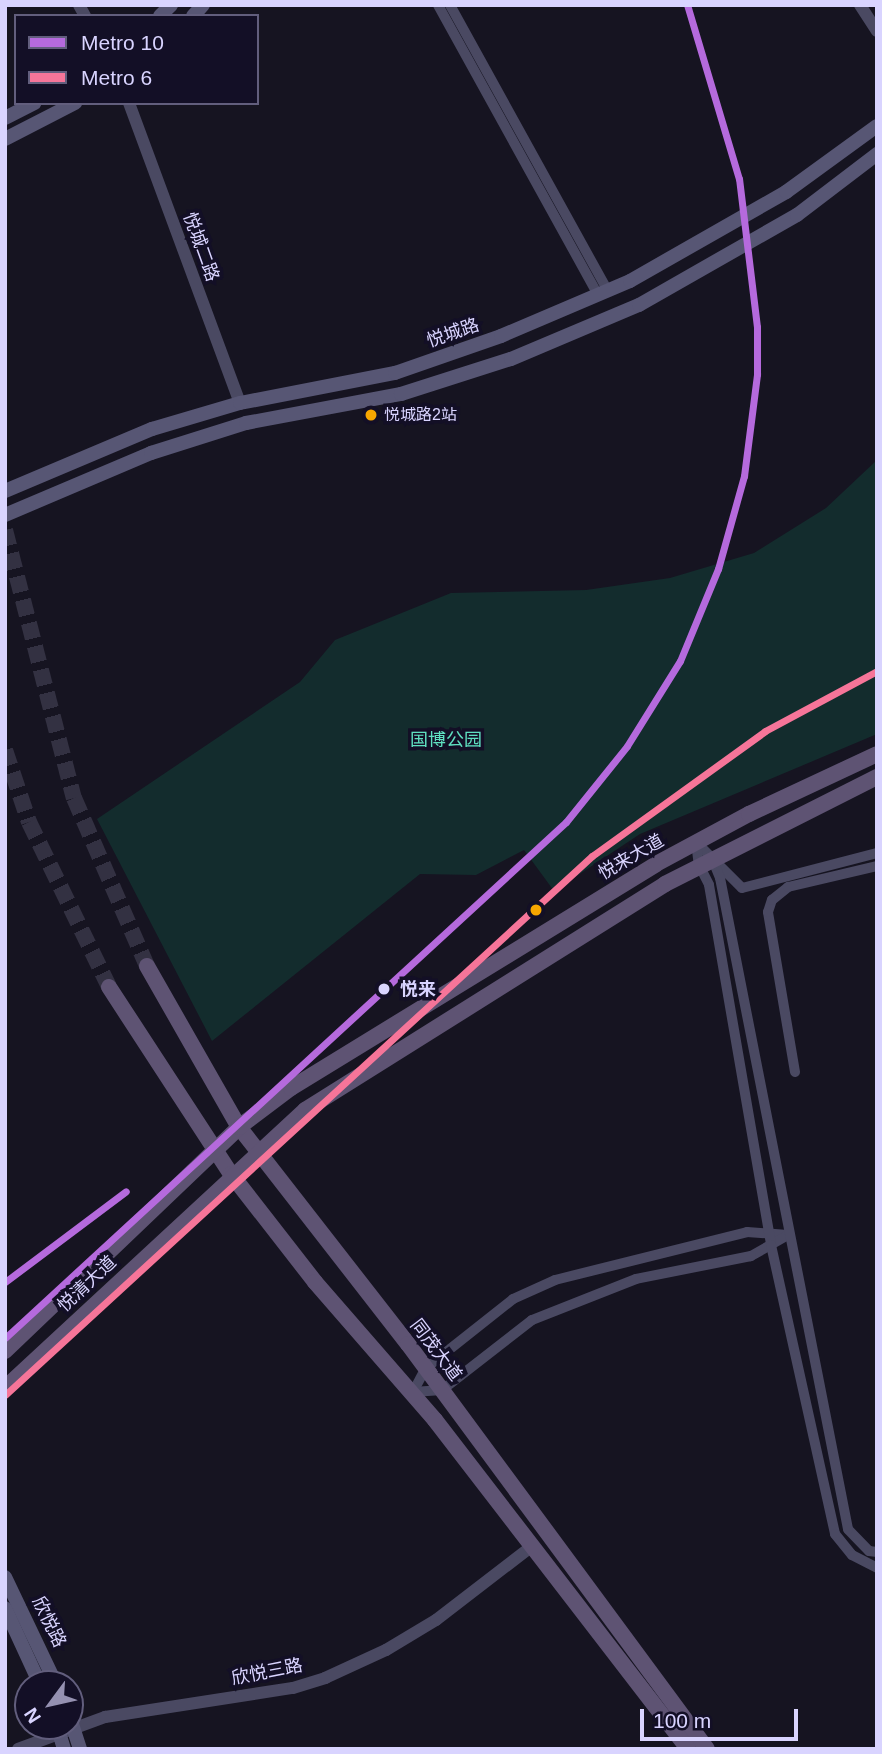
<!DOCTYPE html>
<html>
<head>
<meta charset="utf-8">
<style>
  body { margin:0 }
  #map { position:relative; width:882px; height:1754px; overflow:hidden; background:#161421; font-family:Arial,"Noto Sans SC",sans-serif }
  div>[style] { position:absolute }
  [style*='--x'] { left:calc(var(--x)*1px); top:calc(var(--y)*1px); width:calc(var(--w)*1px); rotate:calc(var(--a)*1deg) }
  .green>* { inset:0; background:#132c2d }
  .primary-tunnel>* { height:16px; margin-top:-8px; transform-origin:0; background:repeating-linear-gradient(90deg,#333142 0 16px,transparent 0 24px) }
  .minor>* { height:10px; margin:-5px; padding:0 5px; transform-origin:5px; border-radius:5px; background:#4a4962 }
  .tertiary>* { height:12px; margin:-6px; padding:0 6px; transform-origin:6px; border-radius:6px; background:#4a4962 }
  .secondary>* { height:14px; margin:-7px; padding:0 7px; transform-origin:7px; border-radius:7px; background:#575674 }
  .primary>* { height:16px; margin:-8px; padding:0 8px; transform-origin:8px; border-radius:8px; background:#5e5373 }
  .metro-1>* { height:7px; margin:-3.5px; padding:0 3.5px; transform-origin:3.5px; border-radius:3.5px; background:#b56add }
  .metro-2>* { height:7px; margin:-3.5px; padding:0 3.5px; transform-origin:3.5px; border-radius:3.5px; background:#f67599 }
  .dots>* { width:19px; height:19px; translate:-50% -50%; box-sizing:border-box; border:4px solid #130f26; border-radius:50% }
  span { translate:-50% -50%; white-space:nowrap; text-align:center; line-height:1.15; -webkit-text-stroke:7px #130f26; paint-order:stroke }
  .bus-label { font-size:16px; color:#d9d4ff }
  .left { translate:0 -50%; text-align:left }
  .street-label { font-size:18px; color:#d9d4ff }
  .park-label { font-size:18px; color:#5fe0c0 }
  .stop-label { font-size:18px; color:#d9d4ff; font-weight:700 }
  .frame { position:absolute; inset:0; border:7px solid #d9d4ff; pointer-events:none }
  .legend { position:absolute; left:14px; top:14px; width:245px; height:91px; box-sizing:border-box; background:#130f26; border:2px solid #625e7d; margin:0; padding:9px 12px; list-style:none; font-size:21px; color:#d9d4ff }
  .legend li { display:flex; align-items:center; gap:14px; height:35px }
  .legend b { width:35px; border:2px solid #625e7d }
  .north { position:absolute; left:14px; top:1670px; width:70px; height:70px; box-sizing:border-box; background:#130f26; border:2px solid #625e7d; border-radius:50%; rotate:237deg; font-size:19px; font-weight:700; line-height:28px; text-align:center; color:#d9d4ff }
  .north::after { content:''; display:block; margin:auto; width:24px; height:32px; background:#9591b1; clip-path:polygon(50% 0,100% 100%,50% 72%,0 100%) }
  .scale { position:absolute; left:640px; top:1709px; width:158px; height:32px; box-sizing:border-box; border:4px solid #d9d4ff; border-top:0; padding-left:9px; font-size:21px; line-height:24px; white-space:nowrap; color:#d9d4ff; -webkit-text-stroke:5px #130f26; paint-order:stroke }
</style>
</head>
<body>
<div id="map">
  <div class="green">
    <div style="clip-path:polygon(877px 460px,877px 734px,640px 834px,554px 891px,524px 850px,476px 875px,420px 874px,212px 1041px,97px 819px,300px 682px,335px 640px,451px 593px,586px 590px,670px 578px,754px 553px,826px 508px)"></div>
  </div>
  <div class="primary-tunnel">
    <div style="--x:5;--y:530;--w:277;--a:75.6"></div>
    <div style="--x:74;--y:798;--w:183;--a:66.5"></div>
    <div style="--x:5;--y:750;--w:76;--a:71.6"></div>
    <div style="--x:29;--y:822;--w:183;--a:64.1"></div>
  </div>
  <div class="minor">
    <div style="--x:438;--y:5;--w:331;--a:61.1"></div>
    <div style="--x:450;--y:5;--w:327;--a:61.1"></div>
    <div style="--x:715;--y:861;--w:38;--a:45"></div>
    <div style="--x:742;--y:888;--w:139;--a:-14.5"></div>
    <div style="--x:795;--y:1072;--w:162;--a:-99.6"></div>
    <div style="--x:768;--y:912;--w:13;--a:-72"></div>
    <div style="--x:772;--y:900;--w:21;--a:-39"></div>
    <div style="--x:788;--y:887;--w:91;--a:-13.3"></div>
    <div style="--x:747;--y:1232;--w:41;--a:4.2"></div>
    <div style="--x:788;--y:1235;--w:43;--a:150.4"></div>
    <div style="--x:751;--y:1256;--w:117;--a:168.7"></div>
    <div style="--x:636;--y:1279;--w:112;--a:158.5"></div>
    <div style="--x:532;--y:1320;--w:114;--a:142.1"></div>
    <div style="--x:442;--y:1390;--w:29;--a:176"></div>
    <div style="--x:413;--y:1392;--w:27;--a:-62"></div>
    <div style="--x:426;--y:1368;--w:111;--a:-38.4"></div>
    <div style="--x:513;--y:1299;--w:46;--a:-24.3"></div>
    <div style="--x:555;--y:1280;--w:198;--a:-14"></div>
    <div style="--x:877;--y:1552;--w:8;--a:-173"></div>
    <div style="--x:869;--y:1551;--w:30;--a:-134"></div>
    <div style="--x:848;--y:1529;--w:663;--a:-101.12"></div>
    <div style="--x:720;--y:878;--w:22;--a:-112"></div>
    <div style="--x:712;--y:858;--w:23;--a:-135"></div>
    <div style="--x:696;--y:842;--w:23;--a:83"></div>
    <div style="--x:699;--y:865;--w:22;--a:63"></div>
    <div style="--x:709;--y:885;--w:365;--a:80.2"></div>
    <div style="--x:771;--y:1245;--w:296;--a:77.5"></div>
    <div style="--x:835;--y:1534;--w:27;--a:51"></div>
    <div style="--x:852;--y:1555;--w:28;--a:27"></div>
  </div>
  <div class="tertiary">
    <div style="--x:79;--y:5;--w:13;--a:61"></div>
    <div style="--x:860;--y:5;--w:31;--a:57"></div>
    <div style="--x:129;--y:103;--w:320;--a:69.7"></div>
    <div style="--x:18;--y:1749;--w:93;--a:-20.2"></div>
    <div style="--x:105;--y:1717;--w:190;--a:-8.8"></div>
    <div style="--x:293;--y:1688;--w:34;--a:-17"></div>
    <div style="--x:325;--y:1678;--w:67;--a:-24.7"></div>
    <div style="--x:386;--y:1650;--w:58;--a:-31"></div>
    <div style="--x:436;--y:1620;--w:121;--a:-37.6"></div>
  </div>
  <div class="secondary">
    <div style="--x:160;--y:16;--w:16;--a:-45"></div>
    <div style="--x:193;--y:16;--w:15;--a:-48"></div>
    <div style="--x:5;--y:118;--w:33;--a:-27"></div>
    <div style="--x:5;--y:139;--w:79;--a:-27.2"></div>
    <div style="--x:5;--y:491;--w:160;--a:-22.9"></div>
    <div style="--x:152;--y:429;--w:92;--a:-16.5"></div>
    <div style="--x:240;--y:403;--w:158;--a:-11"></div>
    <div style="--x:395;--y:373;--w:112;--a:-19.2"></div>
    <div style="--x:501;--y:336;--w:140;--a:-23.1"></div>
    <div style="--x:630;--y:281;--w:180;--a:-29.7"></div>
    <div style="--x:786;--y:192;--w:112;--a:-36"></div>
    <div style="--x:5;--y:515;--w:159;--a:-23"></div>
    <div style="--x:151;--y:453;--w:100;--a:-17.5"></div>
    <div style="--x:246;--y:423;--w:158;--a:-10.6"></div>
    <div style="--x:401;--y:394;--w:115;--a:-17.7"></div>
    <div style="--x:511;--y:359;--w:139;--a:-22.9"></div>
    <div style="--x:639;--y:305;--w:182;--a:-29.7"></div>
    <div style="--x:797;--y:215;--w:101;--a:-37.3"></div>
    <div style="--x:5;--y:1577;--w:119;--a:64.5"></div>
    <div style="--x:5;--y:1608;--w:84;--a:65.3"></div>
    <div style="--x:70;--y:1718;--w:33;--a:72"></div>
    <div style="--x:57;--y:1726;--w:24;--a:73"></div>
  </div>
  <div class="primary">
    <div style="--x:147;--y:966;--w:185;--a:60.3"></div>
    <div style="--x:239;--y:1127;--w:275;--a:52.1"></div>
    <div style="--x:408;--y:1344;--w:503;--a:53.56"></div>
    <div style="--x:109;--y:987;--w:223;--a:56.9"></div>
    <div style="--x:231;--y:1174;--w:137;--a:52.1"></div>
    <div style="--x:315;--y:1282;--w:183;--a:49"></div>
    <div style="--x:435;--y:1420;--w:415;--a:52.4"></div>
    <div style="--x:5;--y:1351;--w:324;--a:-43.7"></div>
    <div style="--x:239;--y:1127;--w:65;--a:-36.9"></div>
    <div style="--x:291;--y:1088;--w:428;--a:-31.5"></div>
    <div style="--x:656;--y:864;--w:106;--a:-28.3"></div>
    <div style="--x:749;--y:814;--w:141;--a:-25.1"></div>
    <div style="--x:5;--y:1388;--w:409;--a:-42.8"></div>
    <div style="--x:305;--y:1110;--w:425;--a:-32.1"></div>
    <div style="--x:665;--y:884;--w:237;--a:-26.8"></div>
  </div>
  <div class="metro-1">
    <div style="--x:5;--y:1282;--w:151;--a:-36.9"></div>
    <div style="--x:5;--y:1338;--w:762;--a:-42.61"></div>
    <div style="--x:566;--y:822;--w:97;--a:-51.2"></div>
    <div style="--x:627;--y:746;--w:100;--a:-58.1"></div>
    <div style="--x:680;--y:661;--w:100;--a:-67.6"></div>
    <div style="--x:718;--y:569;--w:97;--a:-74.4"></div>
    <div style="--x:744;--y:476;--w:103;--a:-82.7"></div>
    <div style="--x:757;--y:374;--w:47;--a:-90"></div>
    <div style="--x:757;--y:327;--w:149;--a:-96.9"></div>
    <div style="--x:739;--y:179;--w:182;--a:-106.6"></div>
  </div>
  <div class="metro-2">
    <div style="--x:5;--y:1395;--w:797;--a:-42.56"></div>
    <div style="--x:592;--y:856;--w:213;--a:-35.8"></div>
    <div style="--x:765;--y:731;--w:127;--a:-28.2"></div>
  </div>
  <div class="dots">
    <div style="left:371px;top:415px;background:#f7a600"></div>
    <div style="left:536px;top:910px;background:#f7a600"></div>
    <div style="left:384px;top:989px;background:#d9d4ff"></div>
  </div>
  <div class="bus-label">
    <span class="left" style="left:384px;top:415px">悦城路2站</span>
  </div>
  <div class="street-label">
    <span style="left:201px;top:247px;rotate:70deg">悦城二路</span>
    <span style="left:453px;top:333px;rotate:-19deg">悦城路</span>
    <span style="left:631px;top:857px;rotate:-30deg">悦来大道</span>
    <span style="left:87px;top:1284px;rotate:-43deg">悦清大道</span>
    <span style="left:436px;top:1350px;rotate:53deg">同茂大道</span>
    <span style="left:49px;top:1622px;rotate:64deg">欣悦路</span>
    <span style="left:267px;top:1672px;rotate:-11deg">欣悦三路</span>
  </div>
  <div class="park-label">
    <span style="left:446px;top:740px">国博公园</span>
  </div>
  <div class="stop-label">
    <span class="left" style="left:400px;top:989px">悦来</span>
  </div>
  <div class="frame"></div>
  <ul class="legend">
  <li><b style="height:9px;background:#b56add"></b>Metro 10</li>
  <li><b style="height:9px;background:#f67599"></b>Metro 6</li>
  </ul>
  <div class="north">N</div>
  <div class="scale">100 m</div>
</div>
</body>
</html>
